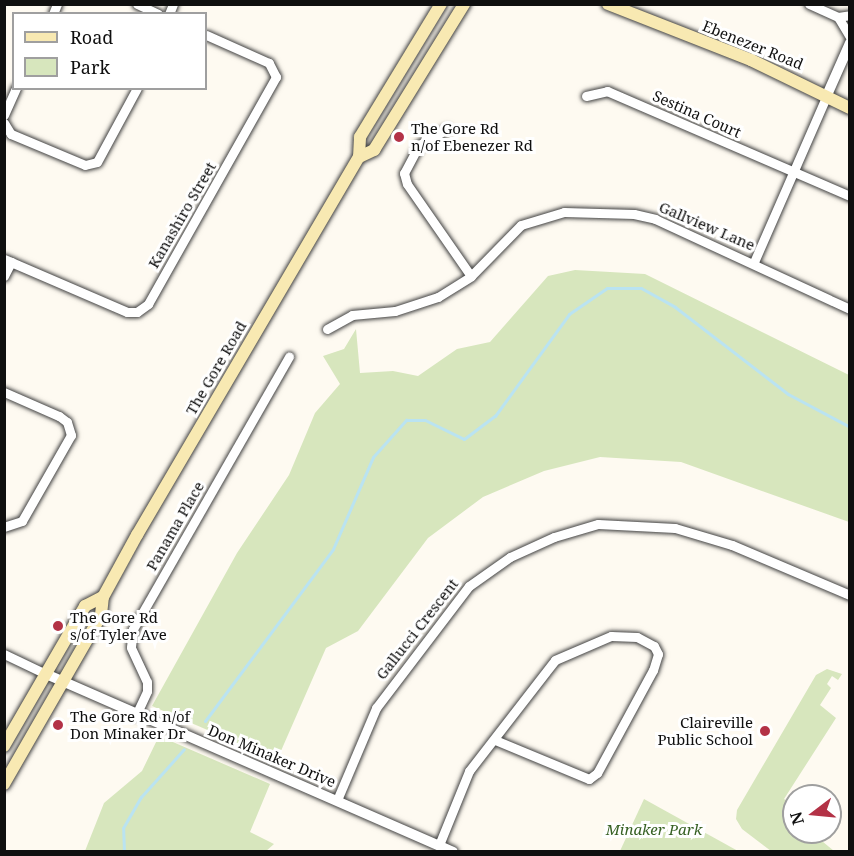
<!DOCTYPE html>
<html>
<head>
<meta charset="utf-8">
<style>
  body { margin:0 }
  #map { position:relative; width:854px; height:856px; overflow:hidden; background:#fefaf1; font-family:"Noto Serif",serif }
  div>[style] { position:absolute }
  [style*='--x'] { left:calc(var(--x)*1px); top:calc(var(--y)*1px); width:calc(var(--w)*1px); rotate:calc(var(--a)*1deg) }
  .green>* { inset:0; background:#d7e6bd }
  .stream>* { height:3px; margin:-1.5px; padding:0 1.5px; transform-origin:1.5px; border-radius:1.5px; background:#bae3f1 }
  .roads { filter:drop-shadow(0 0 2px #424242) drop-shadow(0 0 2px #424242) }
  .minor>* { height:9px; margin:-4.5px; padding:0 4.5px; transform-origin:4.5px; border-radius:4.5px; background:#fff }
  .tertiary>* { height:10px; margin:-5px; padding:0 5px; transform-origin:5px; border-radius:5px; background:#fff }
  .secondary>* { height:12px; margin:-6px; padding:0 6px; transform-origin:6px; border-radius:6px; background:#f8e9b2 }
  .dots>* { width:16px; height:16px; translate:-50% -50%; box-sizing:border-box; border:3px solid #fff; border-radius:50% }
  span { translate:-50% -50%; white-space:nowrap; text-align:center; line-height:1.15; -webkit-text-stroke:6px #fff; paint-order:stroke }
  .street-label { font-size:15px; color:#0f0f0f }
  .poi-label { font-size:15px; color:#0f0f0f }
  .left { translate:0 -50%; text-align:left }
  .right { translate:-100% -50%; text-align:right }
  .park-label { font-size:15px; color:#376124; font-style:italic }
  .frame { position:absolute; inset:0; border:6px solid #0f0f0f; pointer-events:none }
  .legend { position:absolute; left:12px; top:12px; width:195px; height:78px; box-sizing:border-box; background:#fff; border:2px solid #9f9f9f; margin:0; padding:8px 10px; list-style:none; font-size:18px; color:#0f0f0f }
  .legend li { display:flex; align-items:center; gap:12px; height:30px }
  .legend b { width:30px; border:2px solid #9f9f9f }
  .north { position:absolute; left:782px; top:784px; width:60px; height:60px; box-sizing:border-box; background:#fff; border:2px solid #9f9f9f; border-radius:50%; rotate:254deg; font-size:16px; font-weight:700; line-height:24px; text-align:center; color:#0f0f0f }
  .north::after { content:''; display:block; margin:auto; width:21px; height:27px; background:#b33246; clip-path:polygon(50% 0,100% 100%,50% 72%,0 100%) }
</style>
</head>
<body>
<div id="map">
  <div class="green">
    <div style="clip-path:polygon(575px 270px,645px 274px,849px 375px,849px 522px,681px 462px,600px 457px,544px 471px,483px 497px,428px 538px,358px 631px,326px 648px,277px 760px,152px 706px,237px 553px,289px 475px,315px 413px,340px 384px,323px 356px,344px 349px,356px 329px,360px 373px,393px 371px,418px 376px,457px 349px,490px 342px,548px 276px)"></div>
    <div style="clip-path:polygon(827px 669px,842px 674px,838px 680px,832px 676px,827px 684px,831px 688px,820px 705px,836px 718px,784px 799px,794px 806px,794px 832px,811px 832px,834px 851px,771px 851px,742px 829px,736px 819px,737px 810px,816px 675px)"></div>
    <div style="clip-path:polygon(159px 736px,270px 784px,250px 832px,274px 844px,265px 852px,85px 851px,104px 803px,142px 771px)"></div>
    <div style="clip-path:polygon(644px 799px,738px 851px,620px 851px)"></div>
  </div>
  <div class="stream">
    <div style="--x:205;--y:721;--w:214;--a:-53.3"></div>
    <div style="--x:333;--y:549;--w:100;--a:-66.5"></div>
    <div style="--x:373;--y:457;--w:50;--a:-48.3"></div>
    <div style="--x:406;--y:420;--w:19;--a:0"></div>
    <div style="--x:425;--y:420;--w:43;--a:26"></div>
    <div style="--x:464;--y:439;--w:39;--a:-37"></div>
    <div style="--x:495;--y:416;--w:126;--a:-54"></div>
    <div style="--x:569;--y:314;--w:46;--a:-34.4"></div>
    <div style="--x:607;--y:288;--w:34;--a:0"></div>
    <div style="--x:641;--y:288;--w:39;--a:29"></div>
    <div style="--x:675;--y:307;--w:143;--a:37.6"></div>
    <div style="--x:788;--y:394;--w:70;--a:28"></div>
    <div style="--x:124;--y:852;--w:24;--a:-92"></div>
    <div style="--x:123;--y:828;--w:36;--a:-60"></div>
    <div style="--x:141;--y:797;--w:64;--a:-48.1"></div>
  </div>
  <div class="roads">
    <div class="minor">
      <div style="--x:137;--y:4;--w:23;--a:25"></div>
      <div style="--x:809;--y:4;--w:32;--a:24"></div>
      <div style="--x:838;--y:17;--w:12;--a:-9"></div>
      <div style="--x:53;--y:14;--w:11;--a:-68"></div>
      <div style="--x:169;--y:14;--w:11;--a:-68"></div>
      <div style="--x:838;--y:17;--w:23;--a:59"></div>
      <div style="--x:586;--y:96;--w:22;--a:-13"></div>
      <div style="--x:607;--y:91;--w:265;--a:23.4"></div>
      <div style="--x:4;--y:115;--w:30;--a:-66"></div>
      <div style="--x:4;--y:123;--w:13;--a:58"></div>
      <div style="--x:11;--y:134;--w:80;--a:22.7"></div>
      <div style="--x:85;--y:165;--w:12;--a:-14"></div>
      <div style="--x:97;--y:162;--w:84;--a:-61.6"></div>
      <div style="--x:447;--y:129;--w:32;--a:150"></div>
      <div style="--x:419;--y:145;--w:32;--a:118"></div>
      <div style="--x:404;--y:173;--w:11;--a:75"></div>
      <div style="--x:407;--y:184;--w:112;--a:55.2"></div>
      <div style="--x:4;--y:259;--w:134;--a:23.3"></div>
      <div style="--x:127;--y:312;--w:10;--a:0"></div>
      <div style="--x:137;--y:312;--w:14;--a:-36"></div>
      <div style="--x:148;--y:304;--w:261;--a:-60.6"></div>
      <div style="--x:276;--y:77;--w:16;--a:-117"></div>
      <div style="--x:269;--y:63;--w:69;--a:-156"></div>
      <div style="--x:754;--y:262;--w:182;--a:-66.4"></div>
      <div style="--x:4;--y:276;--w:16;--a:-63"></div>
      <div style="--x:327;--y:329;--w:29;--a:-29"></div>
      <div style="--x:352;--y:315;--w:43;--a:-5.3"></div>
      <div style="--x:395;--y:311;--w:45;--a:-18"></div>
      <div style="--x:438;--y:297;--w:39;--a:-32"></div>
      <div style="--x:471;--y:276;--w:71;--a:-45.6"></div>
      <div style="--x:521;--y:225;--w:45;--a:-16.8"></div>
      <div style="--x:564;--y:212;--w:70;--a:1.6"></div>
      <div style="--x:634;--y:214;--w:22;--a:13"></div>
      <div style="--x:655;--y:219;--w:215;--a:24.8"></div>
      <div style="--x:4;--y:392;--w:60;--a:23.6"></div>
      <div style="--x:59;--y:416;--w:10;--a:37"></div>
      <div style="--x:67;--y:422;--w:14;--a:73"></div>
      <div style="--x:71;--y:435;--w:99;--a:119.7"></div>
      <div style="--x:22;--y:521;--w:19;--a:162"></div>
      <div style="--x:4;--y:654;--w:47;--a:25.5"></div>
      <div style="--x:136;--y:715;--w:26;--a:-65"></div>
      <div style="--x:147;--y:691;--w:9;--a:-90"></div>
      <div style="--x:147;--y:682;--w:38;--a:-115"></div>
      <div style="--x:131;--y:647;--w:18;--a:-84"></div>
      <div style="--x:133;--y:629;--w:314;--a:-60.2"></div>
      <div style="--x:337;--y:800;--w:100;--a:-67"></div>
      <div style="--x:376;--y:708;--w:153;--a:-52.7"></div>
      <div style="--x:469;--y:586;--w:50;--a:-35.3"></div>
      <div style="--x:510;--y:557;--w:48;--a:-24.4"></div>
      <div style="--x:554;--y:537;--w:46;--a:-16.5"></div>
      <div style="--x:598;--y:524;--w:77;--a:3"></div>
      <div style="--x:675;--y:528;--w:59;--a:16.6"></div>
      <div style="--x:732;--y:545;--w:128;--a:23"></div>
      <div style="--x:439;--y:845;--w:80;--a:-67.9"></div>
      <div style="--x:469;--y:771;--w:140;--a:-52.2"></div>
      <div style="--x:555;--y:660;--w:61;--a:-23.2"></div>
      <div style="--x:611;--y:636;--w:26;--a:2"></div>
      <div style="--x:637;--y:637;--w:19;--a:28"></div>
      <div style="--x:654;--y:646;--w:9;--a:63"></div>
      <div style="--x:658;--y:654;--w:17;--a:107"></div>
      <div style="--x:653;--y:670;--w:117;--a:118.5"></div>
      <div style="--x:597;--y:773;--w:10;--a:143"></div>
      <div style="--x:589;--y:779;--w:102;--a:-157.5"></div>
    </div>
    <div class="tertiary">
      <div style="--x:827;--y:95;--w:57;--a:-66.1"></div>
      <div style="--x:46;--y:674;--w:444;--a:23.6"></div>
    </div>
    <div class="secondary">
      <div style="--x:608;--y:4;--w:154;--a:21.4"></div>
      <div style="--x:751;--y:60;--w:110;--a:25.9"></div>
      <div style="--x:359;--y:157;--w:17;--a:-25"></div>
      <div style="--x:374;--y:150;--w:172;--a:-58.3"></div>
      <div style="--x:4;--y:746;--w:162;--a:-59.9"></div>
      <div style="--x:85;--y:606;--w:20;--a:-27"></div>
      <div style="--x:4;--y:784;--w:195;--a:-60.1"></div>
      <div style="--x:101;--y:615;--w:18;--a:-84"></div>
      <div style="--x:103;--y:597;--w:71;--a:-61.3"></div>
      <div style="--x:137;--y:535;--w:438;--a:-59.6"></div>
      <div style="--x:359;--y:157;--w:20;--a:-87"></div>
      <div style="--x:360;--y:137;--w:156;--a:-58.7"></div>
    </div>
  </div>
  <div class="dots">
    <div style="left:399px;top:137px;background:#b33246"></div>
    <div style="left:58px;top:626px;background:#b33246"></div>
    <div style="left:58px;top:725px;background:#b33246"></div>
    <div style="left:765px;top:731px;background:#b33246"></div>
  </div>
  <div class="street-label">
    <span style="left:753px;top:45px;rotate:22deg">Ebenezer Road</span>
    <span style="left:697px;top:114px;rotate:24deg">Sestina Court</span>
    <span style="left:182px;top:215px;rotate:-60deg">Kanashiro Street</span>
    <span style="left:707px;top:226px;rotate:23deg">Gallview Lane</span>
    <span style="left:216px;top:368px;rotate:-60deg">The Gore Road</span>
    <span style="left:175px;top:526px;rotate:-60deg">Panama Place</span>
    <span style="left:417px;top:629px;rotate:-52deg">Gallucci Crescent</span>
    <span style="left:272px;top:756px;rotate:23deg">Don Minaker Drive</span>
  </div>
  <div class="poi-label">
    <span class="left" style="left:411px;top:137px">The Gore Rd<br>n/of Ebenezer Rd</span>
    <span class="left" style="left:70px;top:626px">The Gore Rd<br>s/of Tyler Ave</span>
    <span class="left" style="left:70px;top:725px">The Gore Rd n/of<br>Don Minaker Dr</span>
    <span class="right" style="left:753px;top:731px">Claireville<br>Public School</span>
  </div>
  <div class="park-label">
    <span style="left:654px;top:830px">Minaker Park</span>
  </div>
  <div class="frame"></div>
  <ul class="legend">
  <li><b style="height:8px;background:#f8e9b2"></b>Road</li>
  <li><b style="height:16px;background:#d7e6bd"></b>Park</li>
  </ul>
  <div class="north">N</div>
</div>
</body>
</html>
